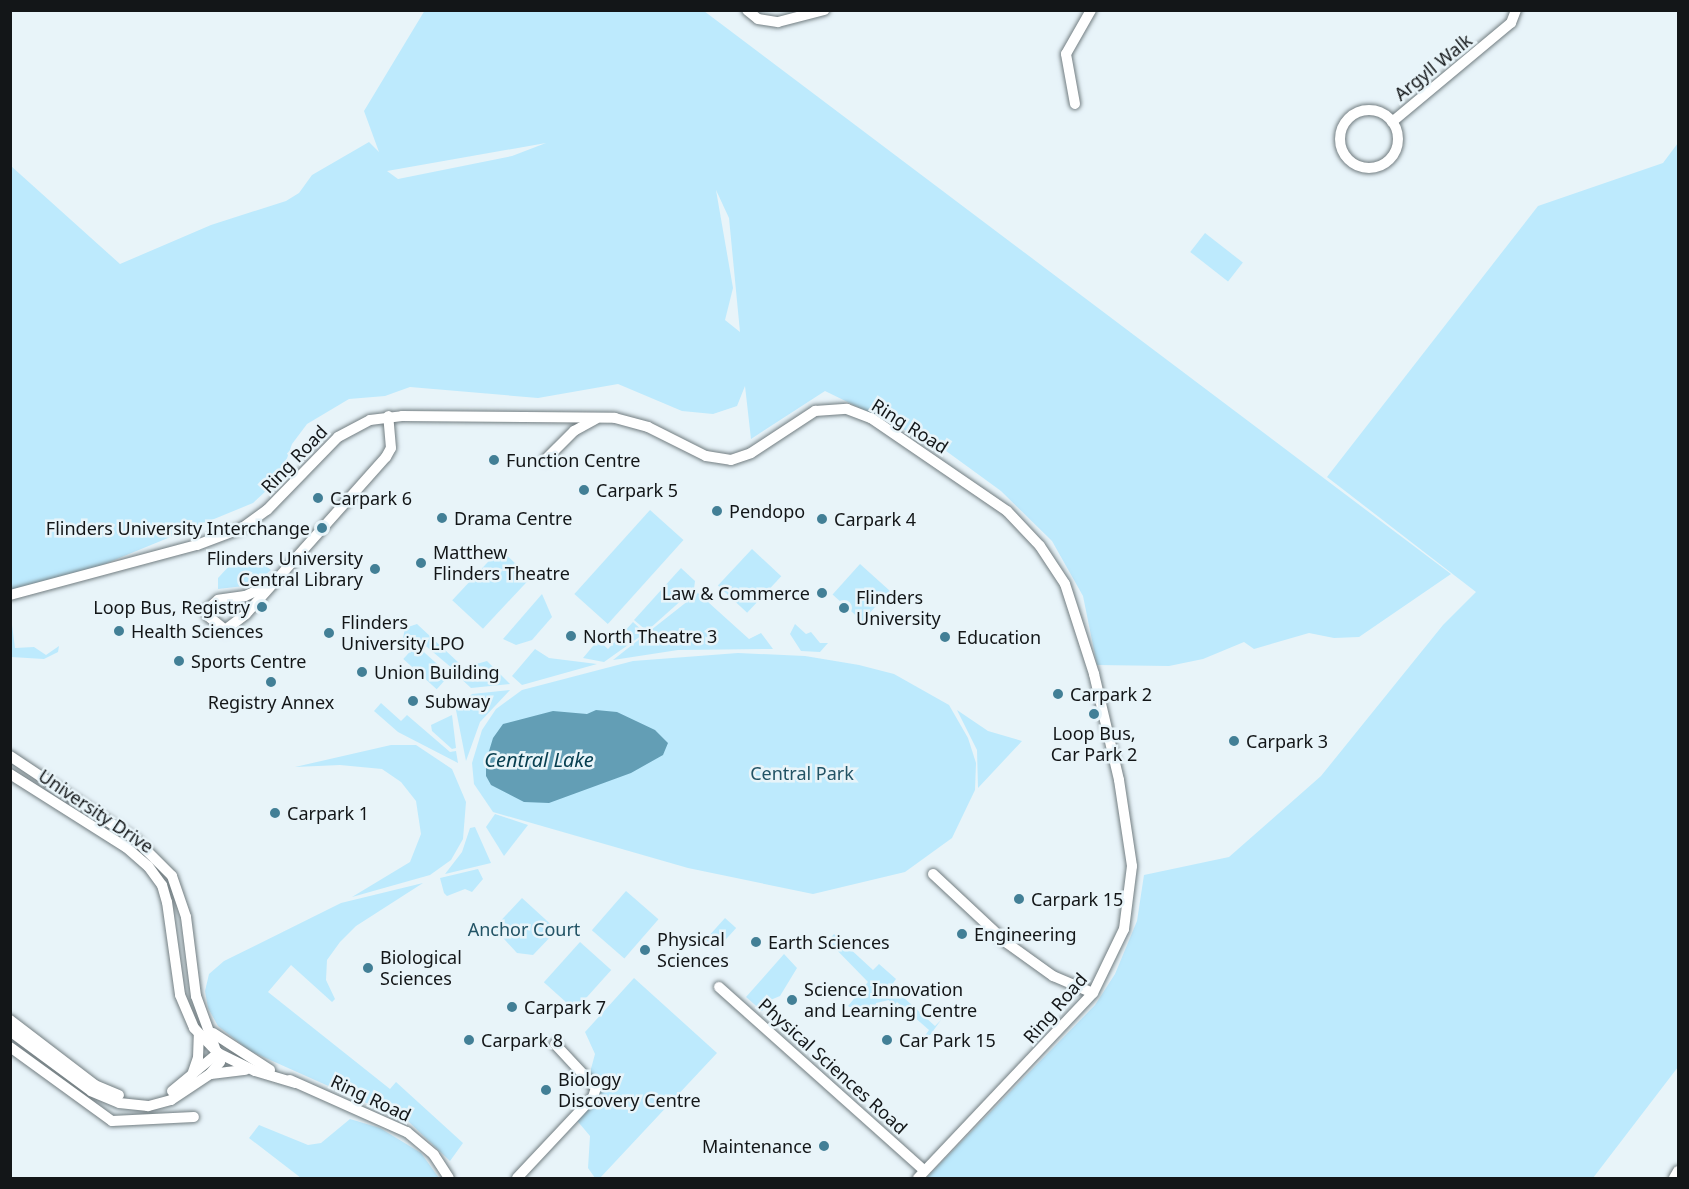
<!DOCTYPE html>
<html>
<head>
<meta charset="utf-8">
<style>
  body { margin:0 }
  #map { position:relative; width:1689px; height:1189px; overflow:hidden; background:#e8f4f9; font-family:"Noto Sans",sans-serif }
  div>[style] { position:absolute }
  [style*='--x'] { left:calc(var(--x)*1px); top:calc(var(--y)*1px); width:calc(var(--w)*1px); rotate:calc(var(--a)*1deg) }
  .green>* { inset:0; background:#bdeafd; transform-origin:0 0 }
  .water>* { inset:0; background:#639eb5 }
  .roads { filter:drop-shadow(0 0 2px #727d81) drop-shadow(0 0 2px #727d81) }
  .minor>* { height:10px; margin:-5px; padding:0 5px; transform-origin:5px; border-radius:5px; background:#fff }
  .minor>.ring { margin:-5px; padding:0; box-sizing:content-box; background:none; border:10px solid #fff; border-radius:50% }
  .dots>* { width:16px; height:16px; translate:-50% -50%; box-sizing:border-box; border:3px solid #e8f4f9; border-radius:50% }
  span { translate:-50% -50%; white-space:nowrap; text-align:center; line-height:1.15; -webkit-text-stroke:5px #e8f4f9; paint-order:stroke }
  .street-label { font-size:18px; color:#131618 }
  .poi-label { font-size:18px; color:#131618 }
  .left { translate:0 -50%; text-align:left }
  .right { translate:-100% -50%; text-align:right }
  .park-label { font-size:18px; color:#225365 }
  .water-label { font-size:20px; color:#063d4e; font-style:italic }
  .frame { position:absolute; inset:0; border:12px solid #131618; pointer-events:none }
</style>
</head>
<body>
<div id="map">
  <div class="green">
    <div style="clip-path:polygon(evenodd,425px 10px,704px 11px,1451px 574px,1359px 637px,1334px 638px,1309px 633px,1254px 649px,1244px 642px,1203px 659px,1169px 666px,1097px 665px,1083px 596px,1052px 541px,1001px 491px,942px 448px,825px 391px,751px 439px,745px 386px,737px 406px,713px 414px,682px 411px,618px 384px,538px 398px,410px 387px,385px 396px,349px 399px,307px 424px,292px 444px,280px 478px,253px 503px,61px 582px,11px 590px,11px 166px,120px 264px,211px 225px,286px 201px,299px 193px,312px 175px,369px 142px,379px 152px,364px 111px,425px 10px,546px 143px,512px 156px,398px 179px,387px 171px,546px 143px,425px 10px,716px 190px,729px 218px,740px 332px,725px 320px,733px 288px,716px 190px)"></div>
    <div style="clip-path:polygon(1678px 143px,1678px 1067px,1593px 1178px,926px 1178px,1095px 1005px,1115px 974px,1137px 921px,1144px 875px,1229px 857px,1321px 776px,1443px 625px,1476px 592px,1327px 477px,1538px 206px,1663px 163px)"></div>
    <div style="left:1205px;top:233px;width:48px;height:24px;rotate:38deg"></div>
    <div style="left:650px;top:510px;width:45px;height:113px;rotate:42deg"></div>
    <div style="clip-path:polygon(245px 549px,271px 570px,253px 585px,218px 589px,218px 578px)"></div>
    <div style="left:500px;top:549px;width:42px;height:70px;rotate:43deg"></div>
    <div style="left:752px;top:549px;width:40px;height:50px;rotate:43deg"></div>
    <div style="left:860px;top:564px;width:40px;height:41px;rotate:42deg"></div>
    <div style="clip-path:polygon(681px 568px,695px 581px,694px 589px,647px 631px,634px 620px)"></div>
    <div style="clip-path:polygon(698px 593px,749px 639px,761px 633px,773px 649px,678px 650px,613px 660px)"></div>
    <div style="clip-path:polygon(542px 594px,552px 617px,532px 640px,516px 645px,503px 639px)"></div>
    <div style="clip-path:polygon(11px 617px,15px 648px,34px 647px,46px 655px,59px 646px,58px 652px,44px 659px,11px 657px)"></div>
    <div style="clip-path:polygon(633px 622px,645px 633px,604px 662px,583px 658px,598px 640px,608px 649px)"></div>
    <div style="clip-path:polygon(417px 624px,459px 663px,453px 669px,414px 636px,403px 638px,405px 628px)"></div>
    <div style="clip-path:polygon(795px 624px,806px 634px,811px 632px,820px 643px,828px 643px,820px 652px,801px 651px,790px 634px)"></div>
    <div style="left:416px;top:645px;width:45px;height:19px;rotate:42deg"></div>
    <div style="clip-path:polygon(535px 649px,549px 658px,597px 664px,522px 685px,512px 676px)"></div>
    <div style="clip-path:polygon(738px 653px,805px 656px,859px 665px,894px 674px,949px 705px,968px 738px,976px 763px,975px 790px,952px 838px,905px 872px,813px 894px,688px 868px,493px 812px,474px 784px,472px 763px,482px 730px,496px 709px,522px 690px,633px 661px)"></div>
    <div style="clip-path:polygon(487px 661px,510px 684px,471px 688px,456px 674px,462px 668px)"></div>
    <div style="clip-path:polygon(510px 690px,480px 722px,466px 761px,456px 710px,472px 694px)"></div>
    <div style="clip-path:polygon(381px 703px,401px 721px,407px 715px,450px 752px,456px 751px,458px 763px,398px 732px,374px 711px)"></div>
    <div style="clip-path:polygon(957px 710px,988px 731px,1022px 741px,978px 788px,977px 750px)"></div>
    <div style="clip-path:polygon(452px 715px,456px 748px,452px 749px,432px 731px,431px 725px)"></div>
    <div style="clip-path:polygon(391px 745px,416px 745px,452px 769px,466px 802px,463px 839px,451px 860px,430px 875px,352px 897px,410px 862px,421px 834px,416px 801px,401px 782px,382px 769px,340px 765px,295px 767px)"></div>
    <div style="clip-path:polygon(495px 814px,528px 825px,504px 856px,486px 827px)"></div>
    <div style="clip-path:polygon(475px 827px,491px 863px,445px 874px,462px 852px,470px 828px)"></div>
    <div style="clip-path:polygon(478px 869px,483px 879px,472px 892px,465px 889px,447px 896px,444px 893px,440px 878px)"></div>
    <div style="clip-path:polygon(423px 883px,356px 926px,340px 942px,327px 960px,326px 980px,335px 999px,332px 1002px,291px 965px,268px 992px,390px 1089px,396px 1082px,463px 1143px,450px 1161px,409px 1122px,250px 1051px,218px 1026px,208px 1008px,205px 991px,209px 974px,224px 961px,341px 903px)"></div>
    <div style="left:626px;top:891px;width:43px;height:52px;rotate:41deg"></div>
    <div style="clip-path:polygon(522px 898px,557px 930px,533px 955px,517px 953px,494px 928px)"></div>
    <div style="left:725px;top:918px;width:15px;height:29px;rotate:42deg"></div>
    <div style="clip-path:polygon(834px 934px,873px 970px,879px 964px,896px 979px,891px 986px,935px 1026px,941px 1020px,928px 1038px,924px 1037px,929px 1030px,897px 1002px,892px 1008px,889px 1000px,876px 1003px,874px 1013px,868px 1008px,862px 1014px,848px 1006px,868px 982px,828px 941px)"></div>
    <div style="left:580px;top:942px;width:42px;height:54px;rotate:42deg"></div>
    <div style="clip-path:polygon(784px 954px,797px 968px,780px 996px,768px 1001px,762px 1011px,746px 997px)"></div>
    <div style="clip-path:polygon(634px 978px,717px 1053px,600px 1178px,595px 1178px,588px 1168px,590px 1136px,574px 1117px,593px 1097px,589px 1076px,595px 1054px,585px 1032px)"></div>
    <div style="clip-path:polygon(350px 1119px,380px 1128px,421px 1153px,439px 1178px,301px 1178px,249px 1138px,259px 1125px,308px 1145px,321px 1143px)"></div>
  </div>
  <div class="water">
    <div style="clip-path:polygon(596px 710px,617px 712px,655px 730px,668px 743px,663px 755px,631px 773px,549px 803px,524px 802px,491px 785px,486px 776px,486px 761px,493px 738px,503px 724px,553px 711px,587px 714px)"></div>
  </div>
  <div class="roads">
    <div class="minor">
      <div style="--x:747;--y:10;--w:14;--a:39"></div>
      <div style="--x:758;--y:19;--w:20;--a:9"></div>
      <div style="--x:778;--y:22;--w:48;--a:-14.6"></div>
      <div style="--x:1075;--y:104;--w:51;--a:-100.2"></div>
      <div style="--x:1066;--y:54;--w:51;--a:-60.4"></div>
      <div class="ring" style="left:1340px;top:110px;width:48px;height:48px"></div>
      <div style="--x:1392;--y:122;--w:155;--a:-39.8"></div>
      <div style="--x:1511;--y:23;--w:14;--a:-69"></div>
      <div style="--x:546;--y:459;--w:40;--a:-45"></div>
      <div style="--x:574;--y:431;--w:25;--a:-29"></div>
      <div style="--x:271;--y:584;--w:29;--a:155"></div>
      <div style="--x:245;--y:596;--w:27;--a:172"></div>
      <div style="--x:218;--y:600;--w:15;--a:138"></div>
      <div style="--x:207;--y:610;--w:6;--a:81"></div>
      <div style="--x:208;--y:616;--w:22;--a:39"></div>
      <div style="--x:225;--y:630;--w:26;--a:-37"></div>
      <div style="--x:246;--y:614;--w:210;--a:-48.3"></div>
      <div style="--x:386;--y:457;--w:10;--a:-61"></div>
      <div style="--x:391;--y:448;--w:32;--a:-95"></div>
      <div style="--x:10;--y:595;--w:194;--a:-15"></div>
      <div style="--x:197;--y:545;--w:48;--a:-20.7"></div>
      <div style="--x:242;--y:528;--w:31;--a:-36"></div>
      <div style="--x:267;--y:510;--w:102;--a:-45.8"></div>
      <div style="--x:338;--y:437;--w:36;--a:-28"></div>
      <div style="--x:370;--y:420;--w:32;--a:-7"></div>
      <div style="--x:402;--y:416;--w:213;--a:0.5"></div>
      <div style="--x:615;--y:418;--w:34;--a:15"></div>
      <div style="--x:648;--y:427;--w:65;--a:26.6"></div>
      <div style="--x:706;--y:456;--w:25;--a:9"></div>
      <div style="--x:731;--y:460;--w:21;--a:-19"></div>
      <div style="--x:751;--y:453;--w:77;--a:-33.3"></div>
      <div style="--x:815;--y:411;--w:32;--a:-4"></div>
      <div style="--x:847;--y:409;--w:26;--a:21"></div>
      <div style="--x:871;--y:418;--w:165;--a:34.4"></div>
      <div style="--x:1007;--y:511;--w:48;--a:46.7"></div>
      <div style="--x:1040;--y:546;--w:45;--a:56.7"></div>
      <div style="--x:1065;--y:584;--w:95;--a:72.1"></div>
      <div style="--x:1094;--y:674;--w:109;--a:76.7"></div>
      <div style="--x:1119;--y:780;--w:87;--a:81.4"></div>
      <div style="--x:1132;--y:866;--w:64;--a:97.2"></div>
      <div style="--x:1124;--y:929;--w:71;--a:115.8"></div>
      <div style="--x:1093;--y:993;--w:255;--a:133.4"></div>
      <div style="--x:10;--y:756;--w:151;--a:33.7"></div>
      <div style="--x:136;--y:840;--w:51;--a:45"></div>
      <div style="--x:172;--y:876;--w:43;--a:71.1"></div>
      <div style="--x:186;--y:917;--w:80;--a:82.8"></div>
      <div style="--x:196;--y:996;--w:70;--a:70"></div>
      <div style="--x:220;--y:1062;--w:16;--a:130"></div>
      <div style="--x:210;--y:1074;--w:47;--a:146.3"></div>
      <div style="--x:171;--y:1100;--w:24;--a:165"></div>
      <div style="--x:148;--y:1106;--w:29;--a:-174"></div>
      <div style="--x:119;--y:1103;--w:30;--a:-157"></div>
      <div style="--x:91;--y:1091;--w:101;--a:-143.5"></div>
      <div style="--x:10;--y:774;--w:138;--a:32.3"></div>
      <div style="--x:127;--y:848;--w:28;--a:41"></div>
      <div style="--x:148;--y:866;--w:24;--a:54"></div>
      <div style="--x:162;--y:885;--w:18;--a:74"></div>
      <div style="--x:167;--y:902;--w:94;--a:82"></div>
      <div style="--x:180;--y:995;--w:36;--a:67"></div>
      <div style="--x:194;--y:1028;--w:35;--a:46"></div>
      <div style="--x:218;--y:1053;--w:41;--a:25.9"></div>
      <div style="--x:255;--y:1071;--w:42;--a:16.7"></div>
      <div style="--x:933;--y:874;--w:101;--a:43"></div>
      <div style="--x:1007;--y:943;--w:57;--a:35.7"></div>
      <div style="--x:1053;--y:976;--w:43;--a:23"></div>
      <div style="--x:719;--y:987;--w:275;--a:41.8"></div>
      <div style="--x:10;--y:1020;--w:107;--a:37.4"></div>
      <div style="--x:95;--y:1085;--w:26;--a:23"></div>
      <div style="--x:213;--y:1033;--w:68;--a:33"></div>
      <div style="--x:10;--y:1047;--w:126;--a:36"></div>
      <div style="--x:112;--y:1121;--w:82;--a:-2.8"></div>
      <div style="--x:211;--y:1074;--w:35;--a:-7"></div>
      <div style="--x:192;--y:1075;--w:18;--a:-71"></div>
      <div style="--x:198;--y:1058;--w:23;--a:-88"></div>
      <div style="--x:290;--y:1080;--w:128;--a:24"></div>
      <div style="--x:407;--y:1132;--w:35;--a:40"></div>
      <div style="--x:434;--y:1155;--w:27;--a:57"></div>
      <div style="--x:172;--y:1091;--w:60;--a:-39.6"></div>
      <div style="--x:517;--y:1178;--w:111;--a:-46.8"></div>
      <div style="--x:593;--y:1097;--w:9;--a:-72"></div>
      <div style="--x:596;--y:1088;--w:60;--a:-133"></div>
      <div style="--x:1674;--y:1178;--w:8;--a:-60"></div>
    </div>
  </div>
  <div class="dots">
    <div style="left:494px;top:460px;background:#427f96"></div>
    <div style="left:584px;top:490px;background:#427f96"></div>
    <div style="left:318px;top:498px;background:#427f96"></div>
    <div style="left:717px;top:511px;background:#427f96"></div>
    <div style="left:442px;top:518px;background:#427f96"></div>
    <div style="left:822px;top:519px;background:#427f96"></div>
    <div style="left:322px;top:528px;background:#427f96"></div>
    <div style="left:421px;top:563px;background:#427f96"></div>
    <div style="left:375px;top:569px;background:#427f96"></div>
    <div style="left:822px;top:593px;background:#427f96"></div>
    <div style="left:262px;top:607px;background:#427f96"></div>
    <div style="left:844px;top:608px;background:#427f96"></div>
    <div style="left:119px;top:631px;background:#427f96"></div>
    <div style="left:329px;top:633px;background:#427f96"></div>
    <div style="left:571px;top:636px;background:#427f96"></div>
    <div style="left:945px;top:637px;background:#427f96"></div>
    <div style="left:179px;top:661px;background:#427f96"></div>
    <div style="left:362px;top:672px;background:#427f96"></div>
    <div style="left:271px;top:682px;background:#427f96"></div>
    <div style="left:1058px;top:694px;background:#427f96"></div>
    <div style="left:413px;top:701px;background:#427f96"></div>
    <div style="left:1094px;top:714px;background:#427f96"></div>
    <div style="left:1234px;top:741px;background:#427f96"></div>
    <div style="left:275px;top:813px;background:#427f96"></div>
    <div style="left:1019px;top:899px;background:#427f96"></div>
    <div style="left:962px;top:934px;background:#427f96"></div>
    <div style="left:756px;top:942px;background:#427f96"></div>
    <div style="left:645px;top:950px;background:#427f96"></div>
    <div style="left:368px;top:968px;background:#427f96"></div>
    <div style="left:792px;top:1000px;background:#427f96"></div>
    <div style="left:512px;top:1007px;background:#427f96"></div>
    <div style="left:469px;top:1040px;background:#427f96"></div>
    <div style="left:887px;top:1040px;background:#427f96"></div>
    <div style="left:546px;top:1090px;background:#427f96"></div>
    <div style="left:824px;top:1146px;background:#427f96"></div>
  </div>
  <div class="street-label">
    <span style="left:1433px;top:67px;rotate:-39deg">Argyll Walk</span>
    <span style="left:910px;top:426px;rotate:32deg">Ring Road</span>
    <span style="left:294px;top:459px;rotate:-46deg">Ring Road</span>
    <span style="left:96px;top:811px;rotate:34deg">University Drive</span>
    <span style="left:1055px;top:1008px;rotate:-49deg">Ring Road</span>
    <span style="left:833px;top:1066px;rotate:42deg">Physical Sciences Road</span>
    <span style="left:371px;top:1098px;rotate:25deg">Ring Road</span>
  </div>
  <div class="poi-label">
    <span class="left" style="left:506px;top:460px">Function Centre</span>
    <span class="left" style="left:596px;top:490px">Carpark 5</span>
    <span class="left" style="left:330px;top:498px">Carpark 6</span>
    <span class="left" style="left:729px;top:511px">Pendopo</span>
    <span class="left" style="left:454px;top:518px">Drama Centre</span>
    <span class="left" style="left:834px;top:519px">Carpark 4</span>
    <span class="right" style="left:310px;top:528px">Flinders University Interchange</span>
    <span class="left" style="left:433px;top:563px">Matthew<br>Flinders Theatre</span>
    <span class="right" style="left:363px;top:569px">Flinders University<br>Central Library</span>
    <span class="right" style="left:810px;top:593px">Law &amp; Commerce</span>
    <span class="left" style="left:856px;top:608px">Flinders<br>University</span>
    <span class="right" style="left:250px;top:607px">Loop Bus, Registry</span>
    <span class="left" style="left:341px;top:633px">Flinders<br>University LPO</span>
    <span class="left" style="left:131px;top:631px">Health Sciences</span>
    <span class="left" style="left:583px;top:636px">North Theatre 3</span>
    <span class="left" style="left:957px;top:637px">Education</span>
    <span class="left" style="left:191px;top:661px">Sports Centre</span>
    <span class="left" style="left:374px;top:672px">Union Building</span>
    <span class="left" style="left:1070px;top:694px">Carpark 2</span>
    <span class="left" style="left:425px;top:701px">Subway</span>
    <span style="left:271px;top:702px">Registry Annex</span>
    <span style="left:1094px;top:744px">Loop Bus,<br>Car Park 2</span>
    <span class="left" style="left:1246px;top:741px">Carpark 3</span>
    <span class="left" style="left:287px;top:813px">Carpark 1</span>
    <span class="left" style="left:1031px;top:899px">Carpark 15</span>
    <span class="left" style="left:974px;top:934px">Engineering</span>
    <span class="left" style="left:657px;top:950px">Physical<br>Sciences</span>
    <span class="left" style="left:768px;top:942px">Earth Sciences</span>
    <span class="left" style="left:380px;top:968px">Biological<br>Sciences</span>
    <span class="left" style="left:804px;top:1000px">Science Innovation<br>and Learning Centre</span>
    <span class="left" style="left:524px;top:1007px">Carpark 7</span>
    <span class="left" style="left:481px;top:1040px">Carpark 8</span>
    <span class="left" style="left:899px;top:1040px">Car Park 15</span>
    <span class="left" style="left:558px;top:1090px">Biology<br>Discovery Centre</span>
    <span class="right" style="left:812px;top:1146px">Maintenance</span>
  </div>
  <div class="park-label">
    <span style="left:802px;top:773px">Central Park</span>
    <span style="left:524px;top:929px">Anchor Court</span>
  </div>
  <div class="water-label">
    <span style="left:539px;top:759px">Central Lake</span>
  </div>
  <div class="frame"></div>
</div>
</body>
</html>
